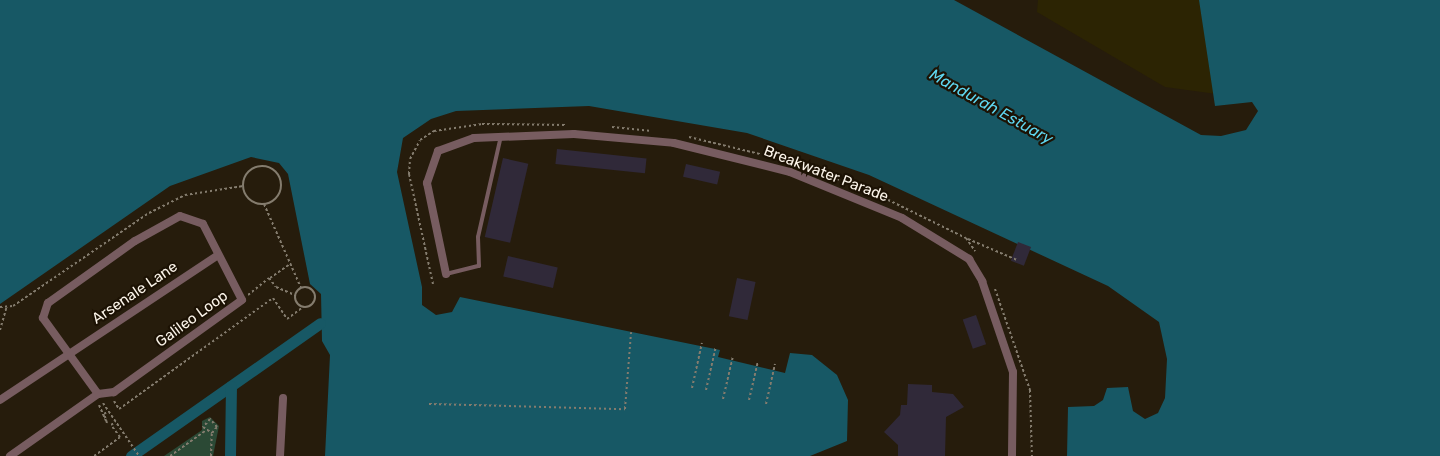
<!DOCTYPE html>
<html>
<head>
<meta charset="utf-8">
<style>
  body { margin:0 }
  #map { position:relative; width:1440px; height:456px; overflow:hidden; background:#261c0c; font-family:Rubik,sans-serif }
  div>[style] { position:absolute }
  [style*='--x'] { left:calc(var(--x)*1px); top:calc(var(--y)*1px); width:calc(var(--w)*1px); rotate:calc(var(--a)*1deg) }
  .green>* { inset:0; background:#2b4935 }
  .sand>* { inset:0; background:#2c2403 }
  .water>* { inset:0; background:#175865 }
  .canal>* { height:11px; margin:-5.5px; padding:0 5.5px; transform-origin:5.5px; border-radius:5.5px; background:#175865 }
  .building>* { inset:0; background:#302939; transform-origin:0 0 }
  .path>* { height:2px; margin-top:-1px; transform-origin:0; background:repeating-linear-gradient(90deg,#847c6e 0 2.5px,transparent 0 5px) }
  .path>.ring { margin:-1px; padding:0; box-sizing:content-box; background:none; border:2px solid #847c6e; border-radius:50% }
  .lane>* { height:4px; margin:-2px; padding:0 2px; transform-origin:2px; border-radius:2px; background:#775c60 }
  .street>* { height:8px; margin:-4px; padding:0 4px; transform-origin:4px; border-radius:4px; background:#775c60 }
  span { translate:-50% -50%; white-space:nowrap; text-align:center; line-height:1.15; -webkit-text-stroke:4.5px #1c1204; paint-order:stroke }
  .street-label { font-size:15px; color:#fbf4e9 }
  .water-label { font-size:16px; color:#5fd7f0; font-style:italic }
</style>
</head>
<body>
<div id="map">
  <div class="green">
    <div style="clip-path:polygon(210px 417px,219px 426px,213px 456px,164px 456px,202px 430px,202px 421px)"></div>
  </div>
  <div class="sand">
    <div style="clip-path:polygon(1038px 0,1208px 0,1224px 95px,1165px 87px,1037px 12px)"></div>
  </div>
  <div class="water">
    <div style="clip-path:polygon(0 0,954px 0,1201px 135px,1221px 136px,1246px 130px,1258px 111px,1252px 102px,1215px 106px,1199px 0,1440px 0,1440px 456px,1067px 456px,1068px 407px,1094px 406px,1103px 400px,1107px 388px,1128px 387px,1133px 411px,1145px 419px,1158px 413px,1165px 398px,1167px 359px,1159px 322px,1108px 286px,869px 175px,747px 133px,589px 106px,456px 111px,431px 119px,403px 138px,397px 172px,422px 287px,422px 305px,436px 315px,452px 312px,460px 297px,720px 350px,718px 357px,785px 373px,790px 353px,812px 355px,837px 375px,848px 400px,847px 441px,810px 456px,325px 456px,330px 355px,322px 341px,321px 294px,310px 284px,288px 174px,279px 163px,251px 157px,170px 186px,0 304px)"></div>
  </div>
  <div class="canal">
    <div style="--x:131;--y:456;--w:231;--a:-35.1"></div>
    <div style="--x:230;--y:456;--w:70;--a:-89.2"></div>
  </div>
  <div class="building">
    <div style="left:557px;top:149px;width:90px;height:15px;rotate:6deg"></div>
    <div style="left:503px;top:158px;width:26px;height:81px;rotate:13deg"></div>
    <div style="left:686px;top:164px;width:35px;height:13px;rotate:13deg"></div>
    <div style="left:1018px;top:242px;width:14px;height:20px;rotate:21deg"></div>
    <div style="left:508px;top:256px;width:51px;height:21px;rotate:13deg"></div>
    <div style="left:737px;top:278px;width:19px;height:39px;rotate:12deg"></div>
    <div style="left:976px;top:315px;width:31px;height:14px;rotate:71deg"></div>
    <div style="clip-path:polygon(908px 384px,932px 385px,932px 392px,953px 394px,964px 407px,946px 417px,945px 456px,898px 456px,898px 445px,884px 432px,900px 415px,901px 405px,907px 405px)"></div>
  </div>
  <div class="path">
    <div style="--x:612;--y:127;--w:40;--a:5.7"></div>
    <div style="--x:689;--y:137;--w:99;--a:13.5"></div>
    <div style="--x:785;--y:160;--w:90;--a:20"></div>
    <div style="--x:870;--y:191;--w:107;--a:26.1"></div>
    <div style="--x:966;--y:238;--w:16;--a:55"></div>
    <div class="ring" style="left:243px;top:166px;width:36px;height:36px"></div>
    <div style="--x:264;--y:204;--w:92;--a:66.2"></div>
    <div style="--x:968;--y:239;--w:53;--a:23.2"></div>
    <div style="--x:270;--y:278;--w:24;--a:-35"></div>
    <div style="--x:433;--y:284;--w:113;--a:-102.3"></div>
    <div style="--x:409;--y:174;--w:15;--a:-86"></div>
    <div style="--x:410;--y:159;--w:21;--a:-62"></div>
    <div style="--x:420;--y:140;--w:17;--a:-33"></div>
    <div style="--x:434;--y:131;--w:49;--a:-8.3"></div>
    <div style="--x:482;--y:124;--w:85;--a:0.7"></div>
    <div class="ring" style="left:295px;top:287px;width:18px;height:18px"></div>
    <div style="--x:995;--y:289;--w:107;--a:70.9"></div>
    <div style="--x:1030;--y:390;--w:66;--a:88.3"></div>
    <div style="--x:248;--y:295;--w:27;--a:-39"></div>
    <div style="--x:269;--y:278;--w:11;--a:52"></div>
    <div style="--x:276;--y:287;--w:21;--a:23"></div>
    <div style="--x:0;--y:307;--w:13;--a:-4"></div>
    <div style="--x:13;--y:306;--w:165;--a:-34.4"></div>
    <div style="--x:149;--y:213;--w:40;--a:-26.6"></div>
    <div style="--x:185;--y:195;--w:59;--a:-8.8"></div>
    <div style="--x:0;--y:330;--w:25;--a:-74"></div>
    <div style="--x:692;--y:388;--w:46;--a:-77.5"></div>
    <div style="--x:706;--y:390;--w:45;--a:-77.2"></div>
    <div style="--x:723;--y:399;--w:44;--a:-76.9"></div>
    <div style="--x:749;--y:400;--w:39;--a:-77"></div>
    <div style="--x:114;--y:401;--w:9;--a:58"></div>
    <div style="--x:119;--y:409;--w:190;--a:-35.8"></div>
    <div style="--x:273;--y:298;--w:25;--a:56"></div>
    <div style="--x:287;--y:319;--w:20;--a:-37"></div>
    <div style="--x:103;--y:403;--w:64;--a:55.8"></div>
    <div style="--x:429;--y:404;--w:196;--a:1.5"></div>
    <div style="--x:625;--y:409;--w:77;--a:-85.5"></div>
    <div style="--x:766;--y:404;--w:41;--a:-77.3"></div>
    <div style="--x:99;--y:405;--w:20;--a:66"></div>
    <div style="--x:107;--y:423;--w:9;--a:-108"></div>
    <div style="--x:104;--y:414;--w:5;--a:-37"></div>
    <div style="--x:94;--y:456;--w:32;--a:-36"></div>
    <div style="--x:120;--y:437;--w:15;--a:-127"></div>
    <div style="--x:111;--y:425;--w:5;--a:-37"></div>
    <div style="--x:170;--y:456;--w:43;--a:-35.5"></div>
    <div style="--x:211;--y:456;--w:23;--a:-88"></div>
    <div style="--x:212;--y:433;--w:8;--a:-50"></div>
    <div style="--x:217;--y:427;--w:11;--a:-131"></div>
    <div style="--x:210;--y:419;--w:11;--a:131"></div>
    <div style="--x:203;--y:427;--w:11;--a:34"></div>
  </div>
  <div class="lane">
    <div style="--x:446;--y:274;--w:34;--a:-14"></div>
    <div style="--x:479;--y:266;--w:29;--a:-92"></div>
    <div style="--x:478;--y:237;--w:104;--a:-77.2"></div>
  </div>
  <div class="street">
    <div style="--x:180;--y:216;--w:24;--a:19"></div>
    <div style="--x:203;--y:224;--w:85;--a:62.8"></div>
    <div style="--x:242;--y:300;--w:158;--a:144.3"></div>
    <div style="--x:114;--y:392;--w:16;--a:173"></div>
    <div style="--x:98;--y:394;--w:94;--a:-125.9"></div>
    <div style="--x:43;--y:318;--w:16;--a:-72"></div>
    <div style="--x:48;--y:303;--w:107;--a:-35.5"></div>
    <div style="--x:135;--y:241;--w:51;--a:-29.1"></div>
    <div style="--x:446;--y:274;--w:93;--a:-101.8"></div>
    <div style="--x:427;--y:183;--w:34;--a:-71"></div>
    <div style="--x:438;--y:151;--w:38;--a:-20"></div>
    <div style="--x:474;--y:138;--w:100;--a:-2.3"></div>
    <div style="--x:574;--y:134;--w:100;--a:5.1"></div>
    <div style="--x:674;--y:143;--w:120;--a:14"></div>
    <div style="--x:790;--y:172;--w:121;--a:22.3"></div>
    <div style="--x:902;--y:218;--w:79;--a:31.5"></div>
    <div style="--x:969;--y:259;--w:26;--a:59"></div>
    <div style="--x:982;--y:281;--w:96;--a:71.2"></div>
    <div style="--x:1013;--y:372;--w:84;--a:90.7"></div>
    <div style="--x:0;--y:400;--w:262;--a:-33.6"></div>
    <div style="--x:10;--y:456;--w:108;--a:-35.2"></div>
    <div style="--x:280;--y:456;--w:58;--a:-87"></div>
  </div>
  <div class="street-label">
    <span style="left:826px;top:174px;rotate:21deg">Breakwater Parade</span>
    <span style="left:135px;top:293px;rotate:-34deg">Arsenale Lane</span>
    <span style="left:192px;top:319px;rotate:-36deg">Galileo Loop</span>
  </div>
  <div class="water-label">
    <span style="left:991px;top:107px;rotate:29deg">Mandurah Estuary</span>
  </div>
</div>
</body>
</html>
